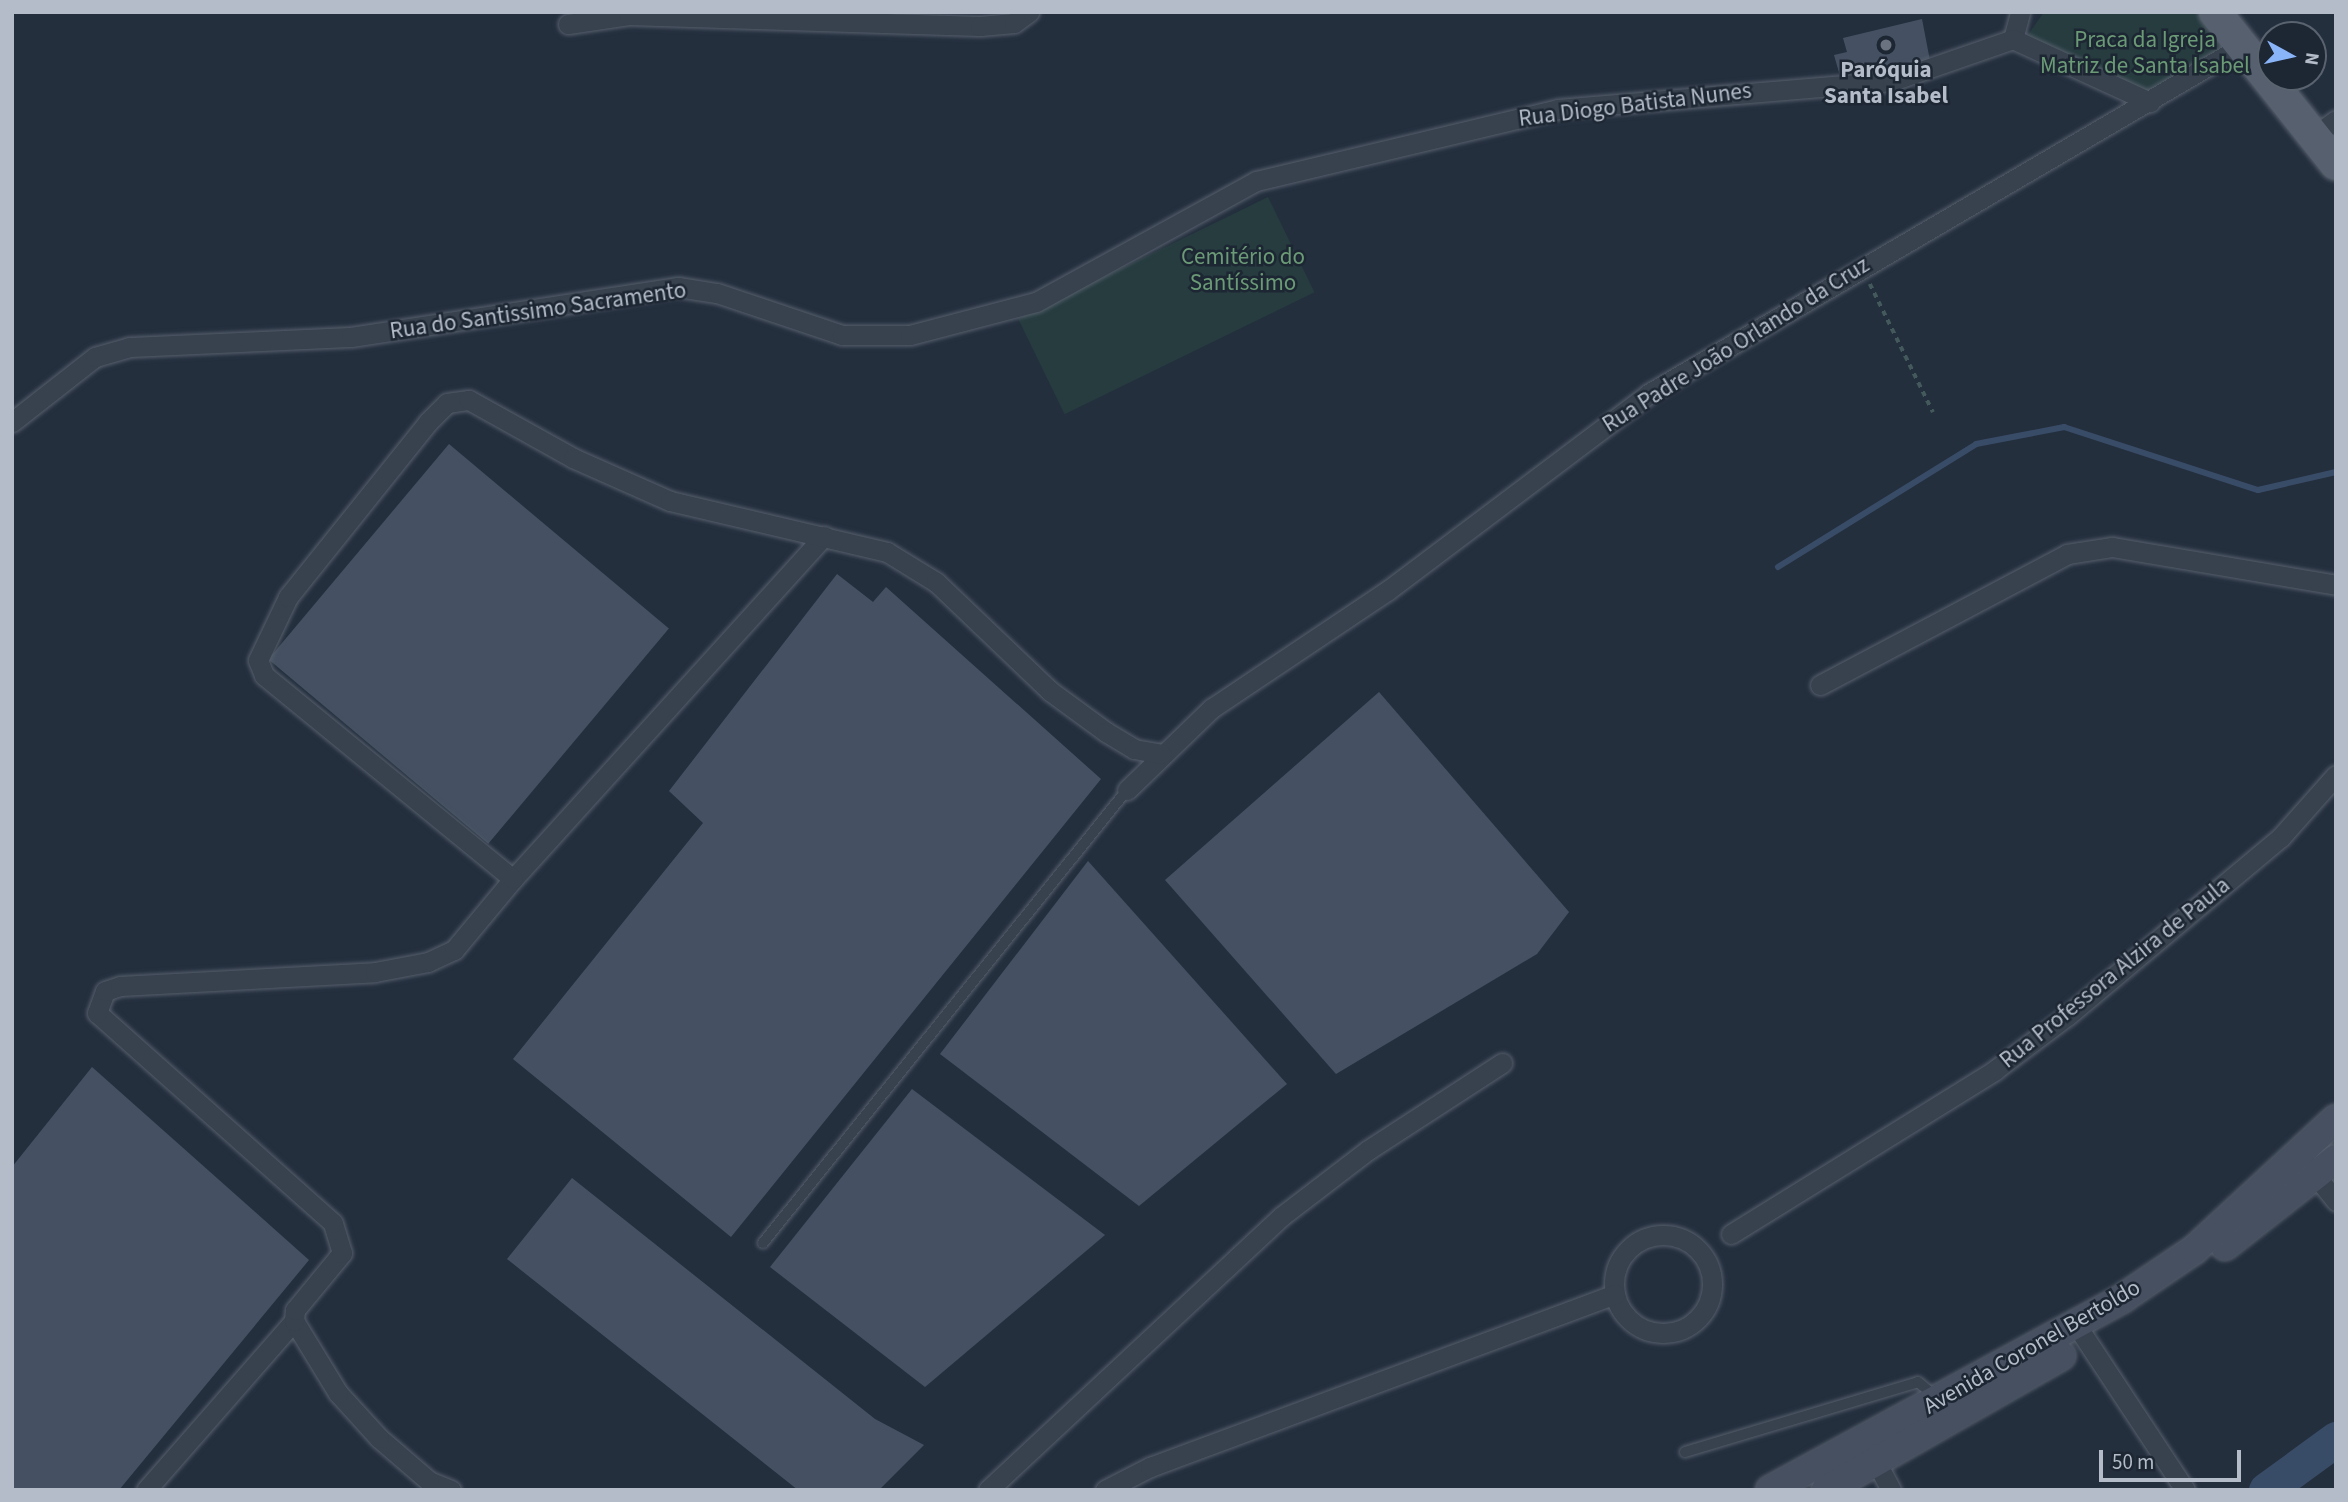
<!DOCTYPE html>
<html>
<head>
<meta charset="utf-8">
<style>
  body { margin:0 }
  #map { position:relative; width:2348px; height:1502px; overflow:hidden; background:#242f3e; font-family:"Source Sans 3",sans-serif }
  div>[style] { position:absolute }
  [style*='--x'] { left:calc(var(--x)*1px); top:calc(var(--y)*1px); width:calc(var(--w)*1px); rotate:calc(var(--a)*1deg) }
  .green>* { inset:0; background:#263c3f; transform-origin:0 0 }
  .stream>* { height:6px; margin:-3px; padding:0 3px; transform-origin:3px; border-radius:3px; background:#394c67 }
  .river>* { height:35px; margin:-17.5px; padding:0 17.5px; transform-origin:17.5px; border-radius:17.5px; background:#394c67 }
  .building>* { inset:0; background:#455162; transform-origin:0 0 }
  .path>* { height:3.5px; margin-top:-1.75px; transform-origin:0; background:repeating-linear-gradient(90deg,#44595c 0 5px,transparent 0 10px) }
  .roads { filter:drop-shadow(0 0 2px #565f6c) drop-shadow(0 0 2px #565f6c) }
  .lane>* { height:10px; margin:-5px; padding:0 5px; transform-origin:5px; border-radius:5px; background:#38414e }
  .street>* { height:19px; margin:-9.5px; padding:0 9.5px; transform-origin:9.5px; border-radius:9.5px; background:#38414e }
  .street>.ring { margin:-9.5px; padding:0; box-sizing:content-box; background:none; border:19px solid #38414e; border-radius:50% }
  .secondary>* { height:28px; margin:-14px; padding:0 14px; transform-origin:14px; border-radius:14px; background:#465061 }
  .primary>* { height:32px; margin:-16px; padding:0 16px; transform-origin:16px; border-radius:16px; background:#56606e }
  .dots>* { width:19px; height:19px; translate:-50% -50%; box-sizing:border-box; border:4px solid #1d2633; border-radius:50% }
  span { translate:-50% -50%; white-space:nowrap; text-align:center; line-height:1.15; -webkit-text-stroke:5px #1d2633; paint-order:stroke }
  .park-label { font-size:23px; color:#6b9a76 }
  .poi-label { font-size:23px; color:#b4bcc9; font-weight:700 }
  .street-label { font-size:23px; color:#b4bcc9 }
  .frame { position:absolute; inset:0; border:14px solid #b4bcc9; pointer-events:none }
  .north { position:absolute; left:2257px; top:21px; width:70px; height:70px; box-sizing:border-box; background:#1d2633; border:2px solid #59626f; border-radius:50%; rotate:98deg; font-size:19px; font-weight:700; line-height:28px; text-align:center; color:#b4bcc9 }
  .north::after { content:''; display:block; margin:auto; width:24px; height:32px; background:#8ab4f8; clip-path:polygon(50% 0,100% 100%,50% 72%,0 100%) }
  .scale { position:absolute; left:2099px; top:1450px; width:142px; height:32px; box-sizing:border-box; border:4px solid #b4bcc9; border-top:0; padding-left:9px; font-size:21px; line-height:24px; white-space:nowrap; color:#b4bcc9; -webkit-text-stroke:5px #1d2633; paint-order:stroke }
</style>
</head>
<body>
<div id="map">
  <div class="green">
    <div style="clip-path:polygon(2044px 12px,2203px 12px,2232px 46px,2150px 100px,2025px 39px)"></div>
    <div style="left:1268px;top:197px;width:106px;height:278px;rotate:64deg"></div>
  </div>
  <div class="stream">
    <div style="--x:1778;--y:567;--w:233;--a:-31.8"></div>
    <div style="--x:1976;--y:444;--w:90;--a:-10.9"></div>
    <div style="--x:2064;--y:427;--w:204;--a:18"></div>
    <div style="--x:2258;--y:490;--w:80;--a:-13"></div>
  </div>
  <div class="river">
    <div style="--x:2266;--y:1490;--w:87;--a:-36.1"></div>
  </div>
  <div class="building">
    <div style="clip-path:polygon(1922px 19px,1931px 66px,1854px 81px,1852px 73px,1840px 76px,1834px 55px,1847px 52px,1843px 38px)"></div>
    <div style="left:449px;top:444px;width:287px;height:281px;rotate:40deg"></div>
    <div style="clip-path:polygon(837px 574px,873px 602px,886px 587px,1101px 779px,731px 1237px,513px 1059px,703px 823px,669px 791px)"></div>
    <div style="clip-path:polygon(1379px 692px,1569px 912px,1537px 954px,1336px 1074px,1165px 880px)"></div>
    <div style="clip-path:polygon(1088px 861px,1287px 1084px,1139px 1206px,940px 1054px)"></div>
    <div style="clip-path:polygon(92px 1067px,309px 1260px,119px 1490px,12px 1490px,12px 1167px)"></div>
    <div style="clip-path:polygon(912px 1089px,1105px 1235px,925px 1387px,770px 1267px)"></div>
    <div style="clip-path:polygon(572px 1178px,875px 1419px,924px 1445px,879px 1490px,798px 1490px,507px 1259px)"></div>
  </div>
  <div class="path">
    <div style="--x:1870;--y:284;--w:143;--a:63.8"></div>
  </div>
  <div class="roads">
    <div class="lane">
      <div style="--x:763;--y:1243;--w:581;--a:-51.22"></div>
      <div style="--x:1685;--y:1452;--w:243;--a:-16.7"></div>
      <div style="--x:1918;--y:1382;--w:23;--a:40"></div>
    </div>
    <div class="street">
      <div style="--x:568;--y:24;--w:61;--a:-8.5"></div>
      <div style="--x:628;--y:15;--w:352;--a:1.8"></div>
      <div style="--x:980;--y:26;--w:34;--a:-5"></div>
      <div style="--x:1014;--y:23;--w:19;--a:-36"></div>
      <div style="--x:2013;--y:39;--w:28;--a:-75"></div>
      <div style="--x:2314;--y:136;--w:27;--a:-36"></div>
      <div style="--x:12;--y:422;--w:105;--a:-38.1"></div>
      <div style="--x:95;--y:357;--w:35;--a:-16"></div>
      <div style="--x:129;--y:347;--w:222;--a:-2.6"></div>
      <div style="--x:351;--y:337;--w:331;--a:-8.7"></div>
      <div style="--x:678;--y:287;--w:39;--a:9"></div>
      <div style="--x:717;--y:293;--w:132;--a:18.6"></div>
      <div style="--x:842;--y:335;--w:68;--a:0"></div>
      <div style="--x:910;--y:335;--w:130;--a:-14.7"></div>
      <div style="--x:1036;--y:302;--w:251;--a:-28.8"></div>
      <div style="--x:1256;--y:181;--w:310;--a:-13.4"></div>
      <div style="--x:1558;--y:109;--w:335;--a:-4.8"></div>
      <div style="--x:1892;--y:81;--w:128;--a:-19.1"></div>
      <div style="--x:2013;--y:39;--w:151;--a:24.7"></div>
      <div style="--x:1820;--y:685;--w:280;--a:-27.9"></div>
      <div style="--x:2067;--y:554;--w:46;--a:-8.8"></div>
      <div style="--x:2112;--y:547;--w:227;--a:9.6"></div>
      <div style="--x:1127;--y:790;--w:118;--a:-44"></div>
      <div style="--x:1212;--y:708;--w:211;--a:-33.8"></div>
      <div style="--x:1387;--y:591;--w:327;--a:-37"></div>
      <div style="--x:1648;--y:394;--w:688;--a:-30.36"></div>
      <div style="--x:513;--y:879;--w:463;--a:-47.8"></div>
      <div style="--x:2308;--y:1166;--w:45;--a:51.3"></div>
      <div style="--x:1731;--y:1234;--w:311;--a:-31.8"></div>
      <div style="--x:1995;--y:1070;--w:90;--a:-36.9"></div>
      <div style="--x:2067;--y:1016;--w:278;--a:-39.9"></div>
      <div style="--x:2280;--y:838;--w:84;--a:-48.4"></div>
      <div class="ring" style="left:1614px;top:1235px;width:79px;height:79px"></div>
      <div style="--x:2077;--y:1326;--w:196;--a:56.6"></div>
      <div style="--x:1871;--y:1452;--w:43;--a:62.2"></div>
      <div style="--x:146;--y:1490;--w:225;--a:-48.8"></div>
      <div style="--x:451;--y:1490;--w:24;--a:-158"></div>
      <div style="--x:429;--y:1481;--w:66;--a:-139.3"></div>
      <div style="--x:379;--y:1438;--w:61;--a:-132.3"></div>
      <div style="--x:338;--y:1393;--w:84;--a:-121.4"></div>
      <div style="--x:294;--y:1321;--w:11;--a:-85"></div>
      <div style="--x:295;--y:1310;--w:74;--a:-50.5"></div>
      <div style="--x:342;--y:1253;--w:31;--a:-107"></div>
      <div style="--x:333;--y:1223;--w:316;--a:-138.3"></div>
      <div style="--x:97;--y:1013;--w:23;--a:-70"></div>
      <div style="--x:105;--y:991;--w:16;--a:-18"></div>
      <div style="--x:120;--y:986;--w:255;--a:-3.1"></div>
      <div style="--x:375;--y:972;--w:54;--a:-10.7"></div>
      <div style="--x:428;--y:962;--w:29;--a:-25"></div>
      <div style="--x:454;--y:950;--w:92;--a:-50.3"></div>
      <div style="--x:513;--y:879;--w:322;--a:-140.7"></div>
      <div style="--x:264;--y:675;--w:16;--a:-112"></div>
      <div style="--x:258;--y:660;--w:70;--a:-64.5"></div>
      <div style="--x:288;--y:597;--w:224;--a:-51.3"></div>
      <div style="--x:428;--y:422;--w:27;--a:-45"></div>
      <div style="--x:447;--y:403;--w:22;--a:-8"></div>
      <div style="--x:469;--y:400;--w:119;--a:29.1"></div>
      <div style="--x:573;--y:458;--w:106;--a:23.9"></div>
      <div style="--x:670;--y:501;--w:223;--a:13.2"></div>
      <div style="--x:887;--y:552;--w:57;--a:31.5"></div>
      <div style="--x:936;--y:582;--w:158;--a:43.7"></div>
      <div style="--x:1050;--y:691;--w:69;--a:36.2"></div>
      <div style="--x:1106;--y:732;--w:33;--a:31"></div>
      <div style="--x:1134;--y:749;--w:28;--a:10"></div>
      <div style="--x:988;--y:1490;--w:402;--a:-43"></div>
      <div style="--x:1282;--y:1216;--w:108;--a:-37.5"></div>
      <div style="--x:1368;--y:1150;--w:160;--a:-33"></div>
      <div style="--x:1105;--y:1490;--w:51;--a:-27.1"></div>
      <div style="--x:1150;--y:1467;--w:496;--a:-20.4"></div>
    </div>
    <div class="secondary">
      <div style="--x:2225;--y:1246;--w:141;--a:-38.1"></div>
      <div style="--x:1770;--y:1490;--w:402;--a:-28.5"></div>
      <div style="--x:2123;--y:1298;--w:86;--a:-34.1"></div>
      <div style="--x:2194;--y:1250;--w:193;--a:-42.7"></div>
      <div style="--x:1826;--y:1490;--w:271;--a:-29.7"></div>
    </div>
    <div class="primary">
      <div style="--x:2215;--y:12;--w:194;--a:51.5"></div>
    </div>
  </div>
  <div class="dots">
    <div style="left:1886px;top:45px;background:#6b7280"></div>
  </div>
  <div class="park-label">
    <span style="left:2145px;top:53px">Praca da Igreja<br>Matriz de Santa Isabel</span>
    <span style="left:1243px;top:270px">Cemitério do<br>Santíssimo</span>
  </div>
  <div class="poi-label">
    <span style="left:1886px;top:83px">Paróquia<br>Santa Isabel</span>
  </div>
  <div class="street-label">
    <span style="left:1635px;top:105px;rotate:-7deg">Rua Diogo Batista Nunes</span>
    <span style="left:538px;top:311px;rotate:-8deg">Rua do Santissimo Sacramento</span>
    <span style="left:1736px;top:345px;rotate:-32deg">Rua Padre João Orlando da Cruz</span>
    <span style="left:2115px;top:973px;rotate:-39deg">Rua Professora Alzira de Paula</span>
    <span style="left:2032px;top:1347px;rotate:-30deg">Avenida Coronel Bertoldo</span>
  </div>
  <div class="frame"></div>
  <div class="north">N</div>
  <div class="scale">50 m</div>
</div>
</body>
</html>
